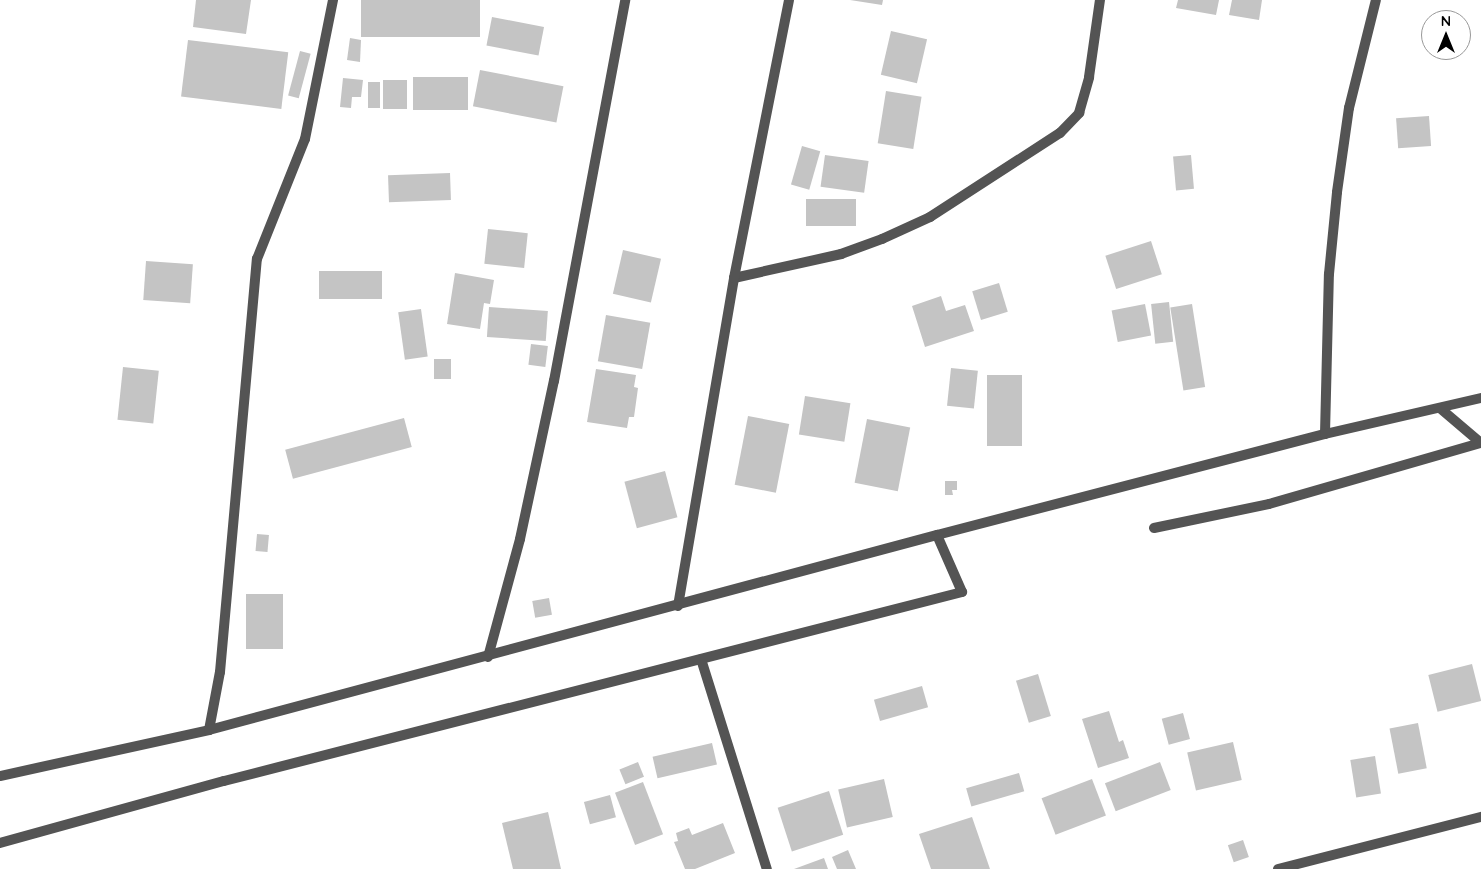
<!DOCTYPE html>
<html>
<head>
<meta charset="utf-8">
<style>
  body { margin:0 }
  #map { position:relative; width:1481px; height:869px; overflow:hidden; background:#fff; font-family:Quicksand,sans-serif }
  div>[style] { position:absolute }
  [style*='--x'] { left:calc(var(--x)*1px); top:calc(var(--y)*1px); width:calc(var(--w)*1px); rotate:calc(var(--a)*1deg) }
  .building>* { inset:0; background:#c4c4c4; transform-origin:0 0 }
  .minor>* { height:10px; margin:-5px; padding:0 5px; transform-origin:5px; border-radius:5px; background:#545454 }
  .tertiary>* { height:10px; margin:-5px; padding:0 5px; transform-origin:5px; border-radius:5px; background:#545454 }
  span { translate:-50% -50%; white-space:nowrap; text-align:center; line-height:1.15; -webkit-text-stroke:4.5px #fff; paint-order:stroke }
  .north { position:absolute; left:1421px; top:10px; width:50px; height:50px; box-sizing:border-box; background:#fff; border:1px solid #999; border-radius:50%; rotate:0deg; font-size:14px; font-weight:700; line-height:20px; text-align:center; color:#000 }
  .north::after { content:''; display:block; margin:auto; width:18px; height:22px; background:#000; clip-path:polygon(50% 0,100% 100%,50% 72%,0 100%) }
</style>
</head>
<body>
<div id="map">
  <div class="building">
    <div style="clip-path:polygon(196px 0,251px 0,246px 34px,193px 27px)"></div>
    <div style="left:361px;top:0;width:119px;height:37px"></div>
    <div style="clip-path:polygon(850px 0,883px 0,882px 5px)"></div>
    <div style="clip-path:polygon(1178px 0,1219px 0,1216px 15px,1176px 8px)"></div>
    <div style="clip-path:polygon(1232px 0,1262px 0,1259px 20px,1229px 15px)"></div>
    <div style="left:492px;top:17px;width:53px;height:29px;rotate:11deg"></div>
    <div style="left:891px;top:31px;width:37px;height:45px;rotate:13deg"></div>
    <div style="clip-path:polygon(350px 38px,361px 40px,360px 62px,347px 60px)"></div>
    <div style="left:188px;top:40px;width:101px;height:57px;rotate:7deg"></div>
    <div style="left:300px;top:51px;width:11px;height:46px;rotate:15deg"></div>
    <div style="left:480px;top:70px;width:85px;height:37px;rotate:11deg"></div>
    <div style="left:413px;top:77px;width:55px;height:33px"></div>
    <div style="clip-path:polygon(343px 78px,363px 80px,361px 97px,352px 97px,351px 108px,340px 107px)"></div>
    <div style="left:383px;top:80px;width:24px;height:29px"></div>
    <div style="left:368px;top:82px;width:12px;height:26px"></div>
    <div style="left:886px;top:91px;width:36px;height:53px;rotate:9deg"></div>
    <div style="left:1429px;top:116px;width:30px;height:33px;rotate:86deg"></div>
    <div style="left:802px;top:146px;width:19px;height:40px;rotate:16deg"></div>
    <div style="left:825px;top:155px;width:44px;height:32px;rotate:8deg"></div>
    <div style="left:1191px;top:155px;width:34px;height:18px;rotate:85deg"></div>
    <div style="left:450px;top:173px;width:27px;height:62px;rotate:88deg"></div>
    <div style="left:806px;top:199px;width:50px;height:27px"></div>
    <div style="left:488px;top:229px;width:40px;height:35px;rotate:6deg"></div>
    <div style="left:1151px;top:241px;width:35px;height:48px;rotate:72deg"></div>
    <div style="left:623px;top:250px;width:39px;height:45px;rotate:13deg"></div>
    <div style="left:146px;top:261px;width:47px;height:39px;rotate:4deg"></div>
    <div style="left:319px;top:271px;width:63px;height:28px"></div>
    <div style="clip-path:polygon(455px 273px,494px 280px,490px 304px,484px 303px,480px 329px,447px 324px)"></div>
    <div style="left:999px;top:283px;width:30px;height:28px;rotate:73deg"></div>
    <div style="clip-path:polygon(941px 296px,946px 311px,965px 305px,974px 331px,925px 347px,912px 306px)"></div>
    <div style="left:1169px;top:302px;width:40px;height:18px;rotate:84deg"></div>
    <div style="left:1145px;top:304px;width:32px;height:34px;rotate:79deg"></div>
    <div style="left:1192px;top:304px;width:84px;height:22px;rotate:81deg"></div>
    <div style="left:489px;top:307px;width:59px;height:30px;rotate:4deg"></div>
    <div style="left:421px;top:309px;width:48px;height:23px;rotate:82deg"></div>
    <div style="left:606px;top:315px;width:45px;height:47px;rotate:10deg"></div>
    <div style="left:531px;top:344px;width:17px;height:21px;rotate:7deg"></div>
    <div style="left:434px;top:359px;width:17px;height:20px"></div>
    <div style="left:123px;top:367px;width:36px;height:53px;rotate:6deg"></div>
    <div style="left:951px;top:368px;width:27px;height:38px;rotate:6deg"></div>
    <div style="clip-path:polygon(596px 369px,636px 375px,634px 387px,638px 388px,634px 417px,629px 417px,627px 428px,587px 422px)"></div>
    <div style="left:987px;top:375px;width:35px;height:71px"></div>
    <div style="left:805px;top:396px;width:46px;height:39px;rotate:9deg"></div>
    <div style="left:748px;top:416px;width:42px;height:70px;rotate:11deg"></div>
    <div style="left:404px;top:418px;width:30px;height:123px;rotate:75deg"></div>
    <div style="left:867px;top:419px;width:44px;height:65px;rotate:11deg"></div>
    <div style="left:665px;top:471px;width:48px;height:42px;rotate:75deg"></div>
    <div style="clip-path:polygon(945px 481px,957px 481px,957px 490px,952px 490px,953px 495px,945px 495px)"></div>
    <div style="left:257px;top:534px;width:12px;height:17px;rotate:5deg"></div>
    <div style="left:246px;top:594px;width:37px;height:55px"></div>
    <div style="left:549px;top:598px;width:17px;height:17px;rotate:80deg"></div>
    <div style="left:1472px;top:664px;width:38px;height:45px;rotate:76deg"></div>
    <div style="left:1038px;top:674px;width:44px;height:23px;rotate:73deg"></div>
    <div style="left:922px;top:686px;width:22px;height:50px;rotate:74deg"></div>
    <div style="clip-path:polygon(1109px 711px,1119px 742px,1123px 740px,1129px 758px,1098px 768px,1082px 719px)"></div>
    <div style="left:1183px;top:713px;width:27px;height:22px;rotate:75deg"></div>
    <div style="left:1418px;top:723px;width:46px;height:29px;rotate:79deg"></div>
    <div style="left:1233px;top:742px;width:39px;height:47px;rotate:77deg"></div>
    <div style="left:712px;top:743px;width:22px;height:61px;rotate:77deg"></div>
    <div style="left:1375px;top:756px;width:38px;height:25px;rotate:81deg"></div>
    <div style="left:638px;top:762px;width:16px;height:20px;rotate:68deg"></div>
    <div style="left:1160px;top:762px;width:30px;height:59px;rotate:69deg"></div>
    <div style="left:1019px;top:773px;width:19px;height:55px;rotate:74deg"></div>
    <div style="left:884px;top:779px;width:39px;height:47px;rotate:77deg"></div>
    <div style="left:1092px;top:779px;width:39px;height:54px;rotate:69deg"></div>
    <div style="left:643px;top:782px;width:56px;height:30px;rotate:69deg"></div>
    <div style="left:829px;top:791px;width:46px;height:54px;rotate:72deg"></div>
    <div style="left:610px;top:795px;width:23px;height:27px;rotate:75deg"></div>
    <div style="clip-path:polygon(548px 812px,561px 869px,513px 869px,502px 823px)"></div>
    <div style="clip-path:polygon(972px 817px,990px 869px,931px 869px,919px 834px)"></div>
    <div style="clip-path:polygon(723px 823px,735px 853px,695px 869px,685px 869px,674px 842px,678px 841px,676px 833px,689px 828px,692px 835px)"></div>
    <div style="left:1243px;top:840px;width:18px;height:16px;rotate:71deg"></div>
    <div style="clip-path:polygon(848px 850px,856px 869px,837px 869px,832px 857px)"></div>
    <div style="clip-path:polygon(824px 858px,828px 869px,794px 869px)"></div>
  </div>
  <div class="minor">
    <div style="--x:734;--y:278;--w:110;--a:-12.6"></div>
    <div style="--x:841;--y:254;--w:44;--a:-20.1"></div>
    <div style="--x:882;--y:239;--w:53;--a:-24.6"></div>
    <div style="--x:930;--y:217;--w:155;--a:-32.9"></div>
    <div style="--x:1060;--y:133;--w:28;--a:-46"></div>
    <div style="--x:1079;--y:113;--w:37;--a:-74"></div>
    <div style="--x:1089;--y:77;--w:78;--a:-81.9"></div>
    <div style="--x:1441;--y:409;--w:52;--a:40.4"></div>
    <div style="--x:1325;--y:434;--w:160;--a:-88.6"></div>
    <div style="--x:1329;--y:274;--w:82;--a:-84.4"></div>
    <div style="--x:1337;--y:192;--w:85;--a:-81.9"></div>
    <div style="--x:1349;--y:108;--w:111;--a:-76"></div>
    <div style="--x:1154;--y:528;--w:117;--a:-11.8"></div>
    <div style="--x:1269;--y:504;--w:220;--a:-16.1"></div>
    <div style="--x:678;--y:606;--w:333;--a:-80.3"></div>
    <div style="--x:734;--y:278;--w:283;--a:-78.8"></div>
    <div style="--x:488;--y:657;--w:122;--a:-74.8"></div>
    <div style="--x:520;--y:539;--w:162;--a:-77.9"></div>
    <div style="--x:554;--y:381;--w:388;--a:-79.4"></div>
    <div style="--x:701;--y:659;--w:220;--a:72.6"></div>
    <div style="--x:209;--y:730;--w:59;--a:-79.3"></div>
    <div style="--x:220;--y:672;--w:415;--a:-84.9"></div>
    <div style="--x:257;--y:259;--w:129;--a:-68.2"></div>
    <div style="--x:305;--y:139;--w:142;--a:-78.6"></div>
    <div style="--x:0;--y:843;--w:232;--a:-15.5"></div>
    <div style="--x:224;--y:781;--w:762;--a:-14.36"></div>
    <div style="--x:962;--y:592;--w:62;--a:-113.7"></div>
    <div style="--x:1278;--y:869;--w:210;--a:-14.4"></div>
  </div>
  <div class="tertiary">
    <div style="--x:0;--y:776;--w:214;--a:-12.4"></div>
    <div style="--x:209;--y:730;--w:754;--a:-15"></div>
    <div style="--x:937;--y:535;--w:401;--a:-14.6"></div>
    <div style="--x:1325;--y:434;--w:160;--a:-13"></div>
  </div>
  <div class="north">N</div>
</div>
</body>
</html>
